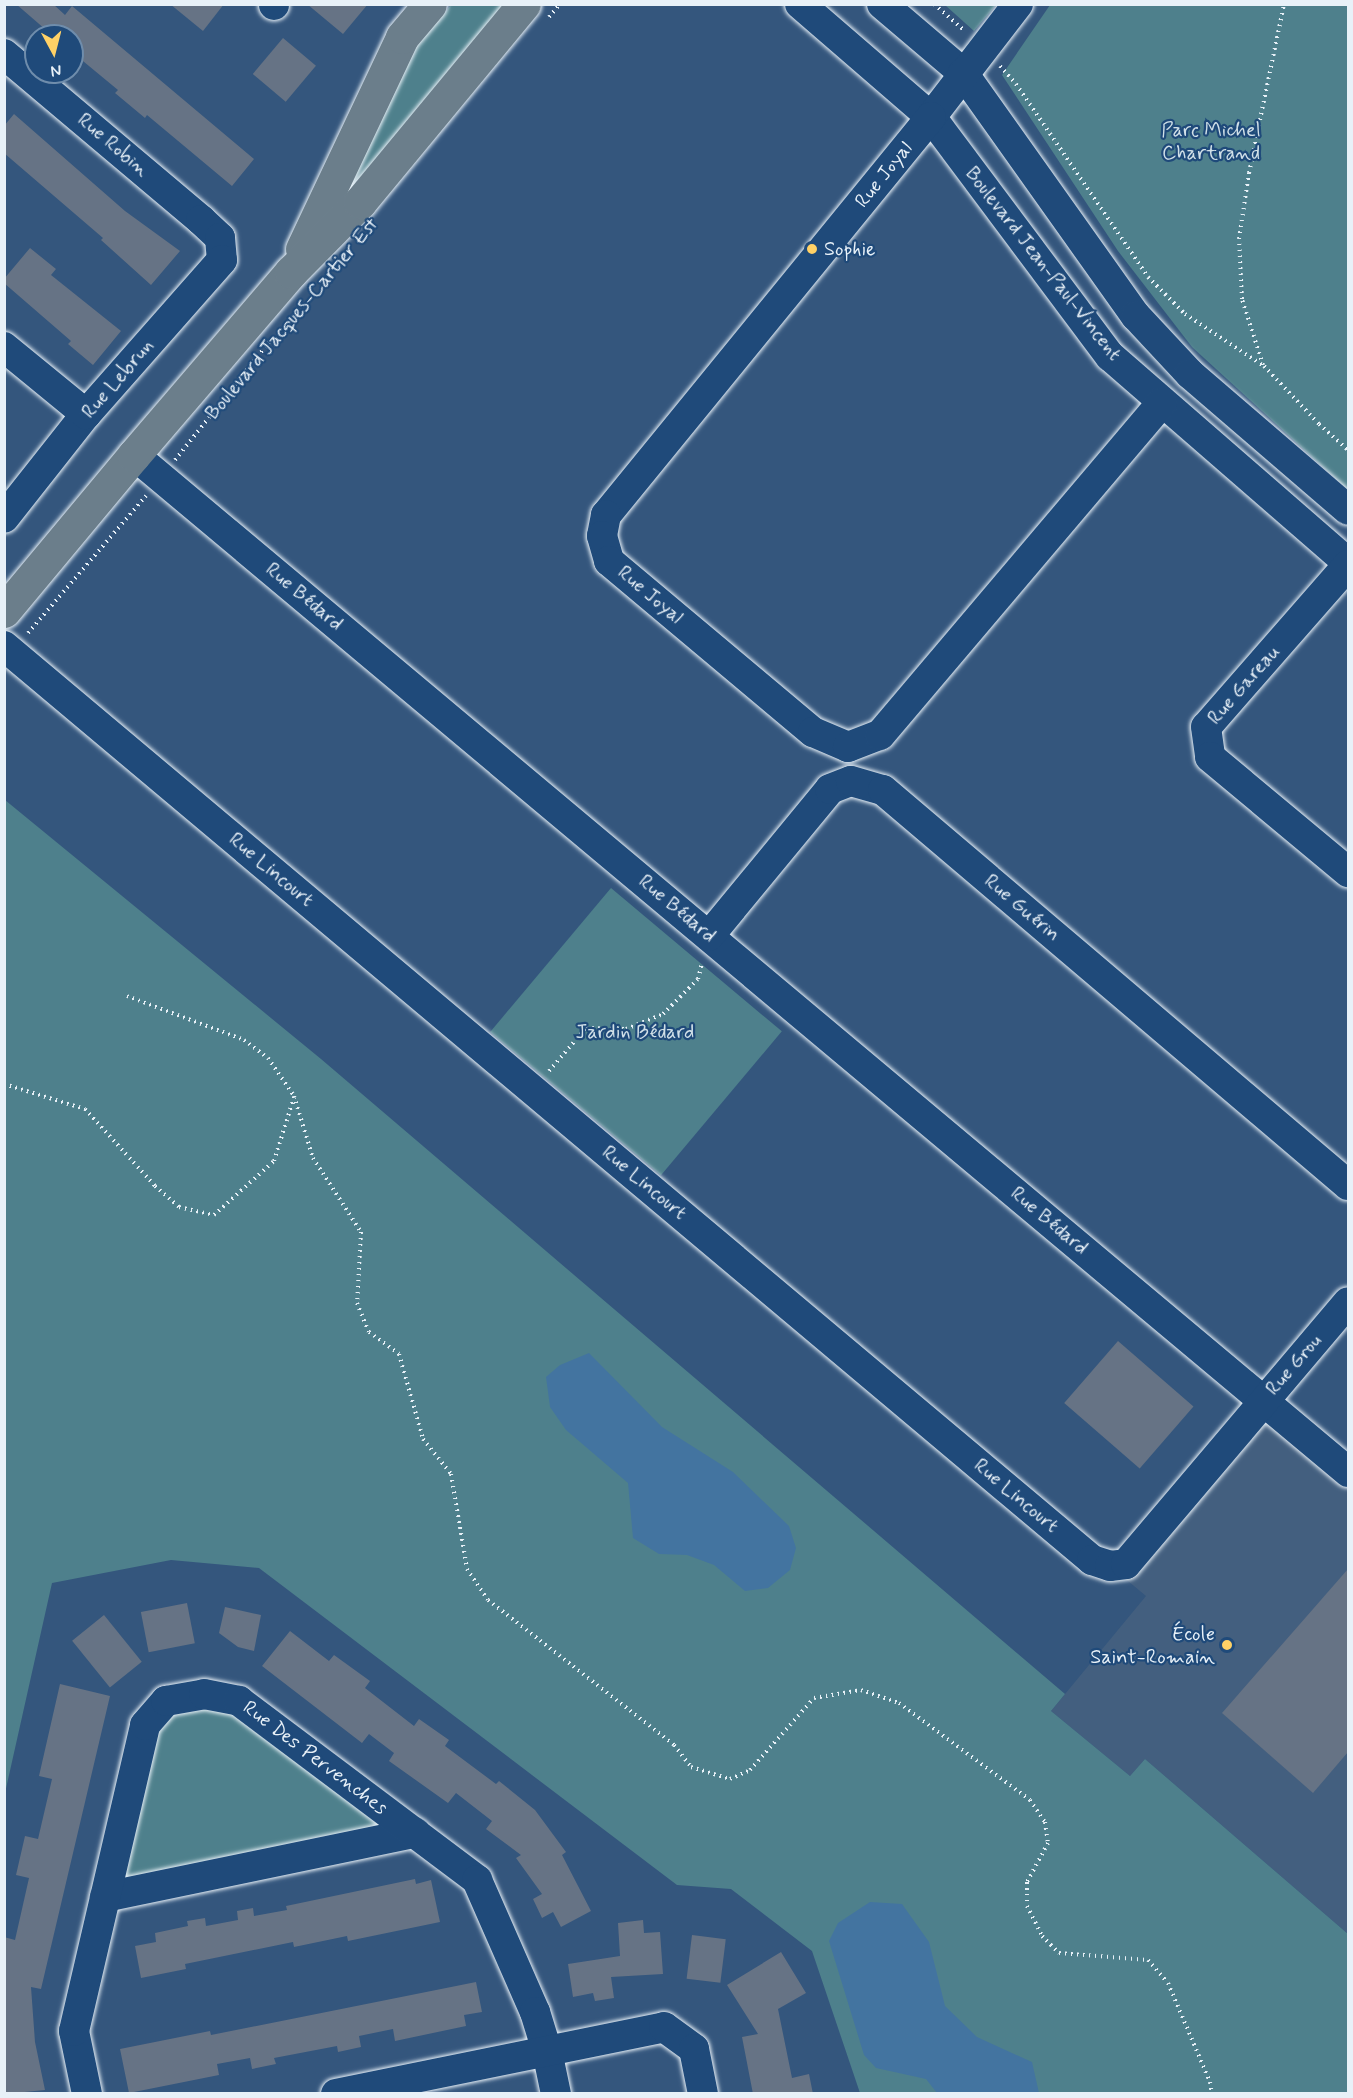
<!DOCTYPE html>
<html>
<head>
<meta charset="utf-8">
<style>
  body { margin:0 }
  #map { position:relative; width:1353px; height:2098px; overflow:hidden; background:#34567d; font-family:Mynerve,sans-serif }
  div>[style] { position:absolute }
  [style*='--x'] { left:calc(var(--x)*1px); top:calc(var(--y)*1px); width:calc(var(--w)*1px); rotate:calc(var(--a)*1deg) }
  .built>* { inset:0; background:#435f7f }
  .green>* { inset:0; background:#4e808c; transform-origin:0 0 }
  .water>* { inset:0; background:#4374a0 }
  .building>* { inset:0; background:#667385; transform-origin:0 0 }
  .path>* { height:4px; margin-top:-2px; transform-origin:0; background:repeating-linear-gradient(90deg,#e8f1f8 0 1.5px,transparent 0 6px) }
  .roads { filter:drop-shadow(0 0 2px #e8f1f8) drop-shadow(0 0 2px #e8f1f8) }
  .minor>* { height:30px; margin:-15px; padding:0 15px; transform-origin:15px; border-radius:15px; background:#1f4a7a }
  .major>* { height:33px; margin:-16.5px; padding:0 16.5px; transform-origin:16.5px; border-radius:16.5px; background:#6b7e8b }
  .dots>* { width:16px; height:16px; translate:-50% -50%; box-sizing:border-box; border:3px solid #1f4a7a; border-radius:50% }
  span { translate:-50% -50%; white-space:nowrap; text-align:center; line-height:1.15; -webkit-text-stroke:4.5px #1f4a7a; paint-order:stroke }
  .park-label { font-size:20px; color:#d1e0e8 }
  .street-label { font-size:20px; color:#e8f1f8 }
  .poi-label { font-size:20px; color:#e8f1f8 }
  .left { translate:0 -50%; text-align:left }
  .right { translate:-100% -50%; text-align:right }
  .frame { position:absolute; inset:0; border:6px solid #e8f1f8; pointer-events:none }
  .north { position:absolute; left:24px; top:24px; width:60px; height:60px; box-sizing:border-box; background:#1f4a7a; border:2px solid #6f8dac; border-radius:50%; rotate:173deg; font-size:16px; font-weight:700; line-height:24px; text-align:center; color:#e8f1f8 }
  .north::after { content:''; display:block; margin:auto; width:21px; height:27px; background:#ffd166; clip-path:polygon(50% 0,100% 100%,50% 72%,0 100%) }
</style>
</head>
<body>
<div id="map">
  <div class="built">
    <div style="clip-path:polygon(1264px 1401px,1348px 1472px,1348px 1934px,1145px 1759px,1130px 1776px,1051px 1711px,1146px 1596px,1110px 1566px)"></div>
  </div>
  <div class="green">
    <div style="clip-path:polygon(451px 5px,507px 5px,350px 203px,341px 196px,402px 64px)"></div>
    <div style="clip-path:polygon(945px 5px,996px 5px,974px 31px)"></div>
    <div style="clip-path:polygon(1050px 5px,1348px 5px,1348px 490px,1192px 347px,1118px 251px,1002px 75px)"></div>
    <div style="clip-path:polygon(5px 800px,321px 1059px,1065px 1694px,1051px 1711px,1130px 1776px,1145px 1759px,1348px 1934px,1348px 2093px,860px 2093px,812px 1951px,731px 1889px,677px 1885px,259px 1568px,171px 1560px,52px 1583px,5px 1793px)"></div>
    <div style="left:611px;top:888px;width:223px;height:188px;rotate:40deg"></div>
    <div style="clip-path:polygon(204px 1694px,415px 1833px,105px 1897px,145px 1725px)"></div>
  </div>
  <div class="water">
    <div style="clip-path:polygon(589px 1353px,662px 1427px,733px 1472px,789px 1526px,796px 1548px,790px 1570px,768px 1588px,745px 1591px,714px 1565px,687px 1555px,659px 1554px,633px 1538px,628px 1483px,566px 1430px,550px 1407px,546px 1377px,560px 1365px)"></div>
    <div style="clip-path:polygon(870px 1902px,902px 1904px,929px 1942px,945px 2006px,977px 2037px,1032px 2062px,1039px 2093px,937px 2093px,926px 2079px,876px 2068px,864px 2055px,829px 1941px,838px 1923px)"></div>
  </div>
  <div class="building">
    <div style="clip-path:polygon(16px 4px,53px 4px,65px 15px,72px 6px,254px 159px,232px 186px,147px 115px,145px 118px,115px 93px,118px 90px,72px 52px,72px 36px,53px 36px)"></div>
    <div style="clip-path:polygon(170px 4px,224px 4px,203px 31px)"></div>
    <div style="clip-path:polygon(307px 4px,368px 4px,343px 34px)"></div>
    <div style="left:283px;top:38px;width:43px;height:47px;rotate:40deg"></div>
    <div style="clip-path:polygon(14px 114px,125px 211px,180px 251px,151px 285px,101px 240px,103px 238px,4px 153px,4px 126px)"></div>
    <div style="clip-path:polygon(30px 248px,56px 269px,51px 275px,121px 331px,93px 365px,68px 344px,71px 341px,4px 283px,4px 279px)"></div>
    <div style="left:1118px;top:1341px;width:100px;height:82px;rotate:41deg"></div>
    <div style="clip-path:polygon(1348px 1569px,1348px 1752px,1313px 1793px,1222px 1713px)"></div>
    <div style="left:187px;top:1603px;width:41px;height:47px;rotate:79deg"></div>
    <div style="clip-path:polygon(225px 1607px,261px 1615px,254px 1651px,238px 1647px,219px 1633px)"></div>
    <div style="left:104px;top:1615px;width:60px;height:41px;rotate:51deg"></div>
    <div style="clip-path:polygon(290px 1631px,329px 1661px,334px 1655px,370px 1681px,365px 1688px,414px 1726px,419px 1719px,449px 1740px,445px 1746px,496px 1784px,499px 1781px,535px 1810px,566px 1852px,562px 1855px,591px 1911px,561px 1927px,553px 1912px,542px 1918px,533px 1899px,542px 1894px,516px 1858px,521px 1855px,486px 1829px,492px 1821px,456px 1793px,448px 1803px,389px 1761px,394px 1753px,369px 1734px,362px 1743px,262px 1666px)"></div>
    <div style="clip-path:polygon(60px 1684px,110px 1696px,41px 1989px,31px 1987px,35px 2042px,45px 2090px,4px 2094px,4px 1937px,15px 1940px,29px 1878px,16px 1875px,25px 1836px,38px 1839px,52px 1779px,39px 1776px)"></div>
    <div style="clip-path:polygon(415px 1879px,416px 1884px,431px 1880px,440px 1922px,348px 1941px,347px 1936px,294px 1947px,293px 1942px,185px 1964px,186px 1969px,141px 1978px,135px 1946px,156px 1942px,155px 1933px,188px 1926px,187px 1921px,205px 1918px,206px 1926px,238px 1920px,237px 1911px,253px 1908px,254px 1916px,287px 1910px,286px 1906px)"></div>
    <div style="clip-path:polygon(643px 1920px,644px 1933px,660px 1932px,663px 1974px,611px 1977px,614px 1998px,595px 2001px,593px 1993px,573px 1997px,568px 1964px,620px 1956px,618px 1923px)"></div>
    <div style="left:692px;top:1935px;width:34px;height:44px;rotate:7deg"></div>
    <div style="clip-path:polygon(781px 1952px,806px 1993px,778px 2009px,792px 2078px,809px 2074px,813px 2094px,753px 2094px,742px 2037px,758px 2034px,727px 1985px)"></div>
    <div style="clip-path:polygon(476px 1982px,482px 2012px,464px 2015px,466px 2026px,395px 2041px,393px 2029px,359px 2036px,361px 2047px,338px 2052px,337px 2046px,274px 2058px,276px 2064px,252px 2069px,250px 2058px,217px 2064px,219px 2075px,129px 2093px,120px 2049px,210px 2031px,211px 2035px)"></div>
  </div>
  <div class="path">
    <div style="--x:934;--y:4;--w:41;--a:41.1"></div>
    <div style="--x:549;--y:17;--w:17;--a:-50"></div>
    <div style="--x:1000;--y:66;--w:24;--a:48"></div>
    <div style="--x:1016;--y:84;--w:234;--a:55.6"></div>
    <div style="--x:1148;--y:277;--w:52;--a:45"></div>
    <div style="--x:1185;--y:314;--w:95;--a:33.4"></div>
    <div style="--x:1264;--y:366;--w:80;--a:46.5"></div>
    <div style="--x:1319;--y:424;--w:39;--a:42"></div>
    <div style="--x:1263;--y:365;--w:69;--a:-107.7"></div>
    <div style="--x:1242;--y:299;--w:60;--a:-92.9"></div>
    <div style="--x:1239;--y:239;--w:67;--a:-81.4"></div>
    <div style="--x:1249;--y:173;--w:173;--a:-78.3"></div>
    <div style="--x:175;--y:460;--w:152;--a:-51.4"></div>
    <div style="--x:28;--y:633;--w:181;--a:-49.3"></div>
    <div style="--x:127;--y:996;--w:125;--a:20.6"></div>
    <div style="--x:244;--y:1040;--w:30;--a:37"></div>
    <div style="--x:268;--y:1058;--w:46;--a:55.6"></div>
    <div style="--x:294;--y:1096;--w:65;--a:73"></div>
    <div style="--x:313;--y:1158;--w:88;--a:57"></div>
    <div style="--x:361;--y:1232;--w:71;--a:93.2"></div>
    <div style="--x:357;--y:1303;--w:31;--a:68"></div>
    <div style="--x:369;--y:1332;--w:37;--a:36"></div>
    <div style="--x:399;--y:1354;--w:88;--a:74.2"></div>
    <div style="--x:423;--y:1439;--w:45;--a:51.3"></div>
    <div style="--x:451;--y:1474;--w:96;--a:80.4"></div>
    <div style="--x:467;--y:1569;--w:37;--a:56"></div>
    <div style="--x:488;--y:1600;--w:236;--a:37.9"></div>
    <div style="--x:674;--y:1745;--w:28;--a:52"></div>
    <div style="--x:691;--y:1767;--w:41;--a:17.1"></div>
    <div style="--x:730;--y:1779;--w:22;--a:-24"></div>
    <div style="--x:750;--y:1770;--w:96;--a:-48.4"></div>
    <div style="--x:814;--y:1698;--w:48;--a:-9.7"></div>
    <div style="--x:861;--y:1690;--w:40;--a:18.9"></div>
    <div style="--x:899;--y:1703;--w:163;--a:36.5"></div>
    <div style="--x:1030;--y:1800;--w:27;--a:56"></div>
    <div style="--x:1045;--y:1822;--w:21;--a:82"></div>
    <div style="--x:1048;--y:1843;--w:44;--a:118.3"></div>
    <div style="--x:1027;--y:1882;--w:24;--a:90"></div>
    <div style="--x:1027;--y:1906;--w:34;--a:63"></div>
    <div style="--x:1042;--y:1936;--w:24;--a:45"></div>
    <div style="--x:1059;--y:1953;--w:89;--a:4.5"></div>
    <div style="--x:1148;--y:1960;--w:30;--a:49"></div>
    <div style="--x:1168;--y:1983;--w:108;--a:67"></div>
    <div style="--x:1210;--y:2082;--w:12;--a:81"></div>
    <div style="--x:549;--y:1071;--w:57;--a:-49.3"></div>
    <div style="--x:586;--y:1028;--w:40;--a:1.4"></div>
    <div style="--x:626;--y:1029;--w:40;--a:-22"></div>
    <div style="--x:663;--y:1014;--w:49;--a:-45"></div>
    <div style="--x:698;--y:979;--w:16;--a:-76"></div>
    <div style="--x:4;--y:1084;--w:85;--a:17.2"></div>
    <div style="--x:85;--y:1109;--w:104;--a:47.7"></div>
    <div style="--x:155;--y:1186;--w:32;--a:41"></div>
    <div style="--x:179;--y:1207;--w:36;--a:13"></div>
    <div style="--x:214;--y:1215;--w:81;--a:-42"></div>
    <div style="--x:274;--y:1161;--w:67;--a:-72.6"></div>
  </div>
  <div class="roads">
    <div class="minor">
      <div style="--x:274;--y:4;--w:1;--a:90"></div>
      <div style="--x:800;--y:4;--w:173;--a:40.8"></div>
      <div style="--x:931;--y:117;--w:299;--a:53.2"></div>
      <div style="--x:1110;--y:356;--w:315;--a:41"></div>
      <div style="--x:882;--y:4;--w:106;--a:40.4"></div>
      <div style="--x:963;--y:73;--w:298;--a:54.6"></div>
      <div style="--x:1136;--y:316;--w:79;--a:47"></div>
      <div style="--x:1190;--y:374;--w:208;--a:40.7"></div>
      <div style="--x:1018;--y:4;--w:143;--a:127.6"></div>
      <div style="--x:931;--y:117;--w:514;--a:129.23"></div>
      <div style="--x:606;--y:515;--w:21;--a:101"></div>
      <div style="--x:602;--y:536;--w:26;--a:74"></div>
      <div style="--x:609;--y:561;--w:266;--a:40"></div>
      <div style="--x:813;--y:732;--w:38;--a:23"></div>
      <div style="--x:848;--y:747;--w:34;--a:-21"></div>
      <div style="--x:880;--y:735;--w:436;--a:-49.7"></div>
      <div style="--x:4;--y:54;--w:258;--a:40.1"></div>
      <div style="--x:201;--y:220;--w:26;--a:43"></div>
      <div style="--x:220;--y:238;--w:22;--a:85"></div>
      <div style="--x:222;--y:260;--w:205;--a:131.4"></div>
      <div style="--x:86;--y:414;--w:132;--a:128.3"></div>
      <div style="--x:4;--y:347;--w:106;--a:39.3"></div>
      <div style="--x:134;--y:455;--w:1584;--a:39.95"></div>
      <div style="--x:1348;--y:565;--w:215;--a:131.2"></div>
      <div style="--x:1206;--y:727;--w:30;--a:82"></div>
      <div style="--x:1210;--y:757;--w:180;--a:39.8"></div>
      <div style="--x:4;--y:646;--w:1421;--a:40.03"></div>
      <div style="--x:1092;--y:1560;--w:19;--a:18"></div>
      <div style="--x:1110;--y:1566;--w:16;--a:-7"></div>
      <div style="--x:1126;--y:1564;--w:343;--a:-49.7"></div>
      <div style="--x:709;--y:936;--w:190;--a:-50.5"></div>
      <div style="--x:830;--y:789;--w:22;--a:-21"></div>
      <div style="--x:851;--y:781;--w:33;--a:16"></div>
      <div style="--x:883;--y:790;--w:610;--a:40.35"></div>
      <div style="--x:105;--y:1897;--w:317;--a:-11.7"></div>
      <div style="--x:87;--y:2094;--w:64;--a:-101.7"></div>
      <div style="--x:74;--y:2031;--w:314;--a:-76.9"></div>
      <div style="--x:145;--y:1725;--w:32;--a:-49"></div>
      <div style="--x:166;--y:1701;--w:39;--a:-10"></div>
      <div style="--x:204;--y:1694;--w:36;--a:11"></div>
      <div style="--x:239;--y:1701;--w:298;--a:36.9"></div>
      <div style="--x:477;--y:1880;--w:144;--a:66.3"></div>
      <div style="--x:535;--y:2012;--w:41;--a:72.9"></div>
      <div style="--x:547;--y:2051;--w:44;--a:78.2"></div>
      <div style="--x:336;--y:2094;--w:335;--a:-11.5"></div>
      <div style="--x:664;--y:2027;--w:37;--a:36"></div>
      <div style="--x:694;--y:2049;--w:46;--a:78.7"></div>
    </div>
    <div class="major">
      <div style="--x:302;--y:249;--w:234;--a:-64.7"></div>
      <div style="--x:402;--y:37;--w:43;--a:-49.7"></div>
      <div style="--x:4;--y:611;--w:203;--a:-50.2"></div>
      <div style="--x:134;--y:455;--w:241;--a:-49.4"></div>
      <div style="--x:291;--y:272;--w:98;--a:-45.4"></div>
      <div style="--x:360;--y:202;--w:257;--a:-50.4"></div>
    </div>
  </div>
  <div class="dots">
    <div style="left:812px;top:249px;background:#ffd166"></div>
    <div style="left:1227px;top:1645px;background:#ffd166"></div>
  </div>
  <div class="park-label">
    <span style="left:1211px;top:142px">Parc Michel<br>Chartrand</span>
    <span style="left:635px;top:1032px">Jardin Bédard</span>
  </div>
  <div class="street-label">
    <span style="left:113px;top:145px;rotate:40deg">Rue Robin</span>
    <span style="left:884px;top:175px;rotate:-51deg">Rue Joyal</span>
    <span style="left:1043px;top:264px;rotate:52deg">Boulevard Jean-Paul-Vincent</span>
    <span style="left:292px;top:319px;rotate:-50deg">Boulevard Jacques-Cartier Est</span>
    <span style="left:118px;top:379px;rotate:-49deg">Rue Lebrun</span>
    <span style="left:650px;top:595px;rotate:40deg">Rue Joyal</span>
    <span style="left:304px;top:597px;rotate:40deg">Rue Bédard</span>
    <span style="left:1244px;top:685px;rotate:-49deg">Rue Gareau</span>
    <span style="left:271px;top:870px;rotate:40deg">Rue Lincourt</span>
    <span style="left:1022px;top:908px;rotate:40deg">Rue Guérin</span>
    <span style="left:677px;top:909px;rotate:40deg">Rue Bédard</span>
    <span style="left:644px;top:1183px;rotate:40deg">Rue Lincourt</span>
    <span style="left:1049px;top:1221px;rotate:40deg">Rue Bédard</span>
    <span style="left:1294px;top:1365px;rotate:-49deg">Rue Grou</span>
    <span style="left:1016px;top:1496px;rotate:40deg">Rue Lincourt</span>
    <span style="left:315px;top:1758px;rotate:37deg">Rue Des Pervenches</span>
  </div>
  <div class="poi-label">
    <span class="left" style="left:824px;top:249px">Sophie</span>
    <span class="right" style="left:1215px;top:1646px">École<br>Saint-Romain</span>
  </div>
  <div class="frame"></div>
  <div class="north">N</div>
</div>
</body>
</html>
